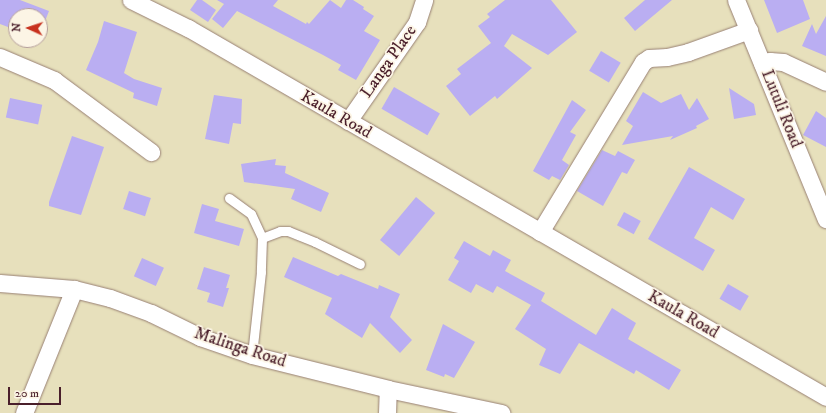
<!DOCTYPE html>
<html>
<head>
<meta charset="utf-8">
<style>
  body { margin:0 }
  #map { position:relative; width:826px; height:413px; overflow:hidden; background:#e7e0bc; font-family:"IM FELL DW Pica",serif }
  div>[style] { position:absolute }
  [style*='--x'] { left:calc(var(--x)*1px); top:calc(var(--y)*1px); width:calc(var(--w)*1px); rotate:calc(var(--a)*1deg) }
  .building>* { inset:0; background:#baaef2; transform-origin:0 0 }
  .roads { filter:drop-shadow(0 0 1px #988074) drop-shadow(0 0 1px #988074) }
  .service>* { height:9px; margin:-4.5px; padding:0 4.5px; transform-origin:4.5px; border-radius:4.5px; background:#fff }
  .minor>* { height:17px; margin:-8.5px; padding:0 8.5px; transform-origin:8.5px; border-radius:8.5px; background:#fff }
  span { translate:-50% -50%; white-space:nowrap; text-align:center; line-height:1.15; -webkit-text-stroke:3.5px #fcf5e5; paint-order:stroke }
  .street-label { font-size:17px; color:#4a1f2b }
  .north { position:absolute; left:8px; top:8px; width:40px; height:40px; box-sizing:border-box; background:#fcf5e5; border:1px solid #b59f9b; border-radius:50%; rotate:273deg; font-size:11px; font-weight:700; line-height:16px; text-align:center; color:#4a1f2b }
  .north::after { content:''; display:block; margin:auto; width:14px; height:18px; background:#c8321e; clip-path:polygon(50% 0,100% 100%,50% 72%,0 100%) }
  .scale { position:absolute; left:8px; top:387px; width:53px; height:18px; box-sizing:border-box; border:2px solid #4a1f2b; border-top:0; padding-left:5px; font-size:12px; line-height:14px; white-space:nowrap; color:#4a1f2b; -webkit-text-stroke:3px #fcf5e5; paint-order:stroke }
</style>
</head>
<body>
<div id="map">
  <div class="building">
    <div style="clip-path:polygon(0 0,20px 0,49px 11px,40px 34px,40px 16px,16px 16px,16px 30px,0 24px)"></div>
    <div style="clip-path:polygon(197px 0,202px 0,216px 10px,208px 22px,190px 10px)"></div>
    <div style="clip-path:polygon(217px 0,278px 0,273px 6px,306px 24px,307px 22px,309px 24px,330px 0,341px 8px,346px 0,353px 0,364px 7px,363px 9px,374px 16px,364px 31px,380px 40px,356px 80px,338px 70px,341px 65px,323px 55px,237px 11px,223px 28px,212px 19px,224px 4px)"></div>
    <div style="clip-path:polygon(505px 0,551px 0,577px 32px,548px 55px,512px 34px,504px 46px,532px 68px,497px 99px,495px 96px,470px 116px,446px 86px,461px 74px,457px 69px,491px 43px,478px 26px,490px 17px,487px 14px)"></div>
    <div style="clip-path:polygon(645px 0,672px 0,635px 31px,624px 18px)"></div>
    <div style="clip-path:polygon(764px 0,803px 0,810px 19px,777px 33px)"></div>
    <div style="clip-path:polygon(826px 16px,826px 56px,802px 46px,812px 24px,816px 34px)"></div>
    <div style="clip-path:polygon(104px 21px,137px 32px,124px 73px,134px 79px,162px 88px,157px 106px,133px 98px,134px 93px,86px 70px,98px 42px)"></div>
    <div style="left:601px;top:51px;width:23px;height:23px;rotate:31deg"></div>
    <div style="left:394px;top:87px;width:53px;height:25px;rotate:30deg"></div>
    <div style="clip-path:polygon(729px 88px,754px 104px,756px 115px,734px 119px)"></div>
    <div style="clip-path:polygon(643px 92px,661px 103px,681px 94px,689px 110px,697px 98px,709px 119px,696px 126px,697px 128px,670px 140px,673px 136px,622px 145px,633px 126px,626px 121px)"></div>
    <div style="clip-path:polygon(214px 95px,242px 99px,241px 124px,233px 123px,229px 144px,205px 139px)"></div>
    <div style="left:10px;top:98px;width:33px;height:20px;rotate:12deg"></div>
    <div style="clip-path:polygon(572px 100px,586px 110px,570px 132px,576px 135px,562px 160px,569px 165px,560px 180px,552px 176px,549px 180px,533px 171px)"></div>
    <div style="clip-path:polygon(816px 111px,826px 118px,826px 147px,803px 135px)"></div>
    <div style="clip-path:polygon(72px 136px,104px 147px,81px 215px,49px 206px,49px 202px)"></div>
    <div style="clip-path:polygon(602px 150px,615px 156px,618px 151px,635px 160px,627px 174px,622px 172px,603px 206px,577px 191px)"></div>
    <div style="clip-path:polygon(276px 159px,275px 165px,286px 166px,285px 173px,329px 193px,321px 212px,291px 199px,295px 189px,244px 182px,241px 164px)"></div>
    <div style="clip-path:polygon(689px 167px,745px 199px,733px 220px,711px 207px,694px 238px,715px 250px,703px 271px,648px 239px)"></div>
    <div style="left:129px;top:191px;width:23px;height:19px;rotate:18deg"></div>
    <div style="left:416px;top:197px;width:25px;height:56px;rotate:40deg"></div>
    <div style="clip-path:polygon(202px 204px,219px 209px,215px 221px,244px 229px,239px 246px,194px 233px)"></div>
    <div style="left:624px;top:212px;width:19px;height:15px;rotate:28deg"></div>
    <div style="clip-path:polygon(464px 241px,490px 256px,493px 250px,511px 260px,505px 271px,545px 293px,541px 301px,596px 335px,612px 308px,636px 323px,628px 339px,681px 370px,669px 390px,636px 370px,634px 374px,579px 343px,560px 374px,539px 365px,546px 349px,515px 329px,531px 305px,497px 286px,493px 293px,476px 284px,471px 293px,448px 280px,459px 261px,454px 258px)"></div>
    <div style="clip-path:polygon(293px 257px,338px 276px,341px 274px,378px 289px,379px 285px,400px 294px,390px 317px,412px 340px,400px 353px,370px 323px,362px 338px,325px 314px,332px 298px,284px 277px)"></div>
    <div style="left:142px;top:258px;width:24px;height:20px;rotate:24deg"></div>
    <div style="clip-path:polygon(204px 267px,230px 275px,226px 288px,229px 288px,223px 307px,207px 302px,210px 293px,197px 289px)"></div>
    <div style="left:728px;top:284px;width:24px;height:17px;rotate:30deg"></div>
    <div style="clip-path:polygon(443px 324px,475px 342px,454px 378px,445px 374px,444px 377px,426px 370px)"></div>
  </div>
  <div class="roads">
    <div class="service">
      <div style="--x:229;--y:198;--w:27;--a:36"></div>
      <div style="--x:251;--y:214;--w:26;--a:65"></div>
      <div style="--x:262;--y:238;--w:34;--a:92"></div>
      <div style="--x:261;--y:272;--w:83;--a:96.2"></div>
      <div style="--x:262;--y:238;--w:19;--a:-21"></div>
      <div style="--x:280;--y:231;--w:8;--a:0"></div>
      <div style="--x:288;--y:231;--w:29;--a:22"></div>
      <div style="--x:315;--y:242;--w:50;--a:26.1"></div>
    </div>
    <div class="minor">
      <div style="--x:131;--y:0;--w:64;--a:26.2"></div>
      <div style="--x:188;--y:28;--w:737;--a:30.04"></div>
      <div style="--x:736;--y:0;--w:237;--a:67.7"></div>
      <div style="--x:0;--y:57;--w:59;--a:23.1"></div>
      <div style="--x:54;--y:80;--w:121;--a:36.6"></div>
      <div style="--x:762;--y:63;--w:8;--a:-14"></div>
      <div style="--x:770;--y:61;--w:13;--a:4"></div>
      <div style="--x:783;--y:62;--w:47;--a:24.9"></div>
      <div style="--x:348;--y:121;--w:121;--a:-55.1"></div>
      <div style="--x:417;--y:22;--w:23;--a:-72"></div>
      <div style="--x:540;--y:232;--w:199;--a:-58.8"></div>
      <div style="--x:643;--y:62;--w:7;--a:-34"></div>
      <div style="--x:649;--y:58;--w:18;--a:-3"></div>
      <div style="--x:667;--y:57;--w:22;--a:-13"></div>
      <div style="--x:688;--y:52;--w:65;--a:-19.8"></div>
      <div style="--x:0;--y:283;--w:74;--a:4.6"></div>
      <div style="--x:74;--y:289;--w:37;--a:14"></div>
      <div style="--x:110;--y:298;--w:44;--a:20.1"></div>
      <div style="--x:151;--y:313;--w:55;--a:26.1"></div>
      <div style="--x:200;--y:337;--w:55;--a:19.1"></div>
      <div style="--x:252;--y:355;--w:140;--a:14"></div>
      <div style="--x:388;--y:389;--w:116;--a:12"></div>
      <div style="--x:24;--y:413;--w:134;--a:-68"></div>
      <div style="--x:387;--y:413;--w:24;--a:-88"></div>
    </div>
  </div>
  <div class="street-label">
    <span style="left:389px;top:62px;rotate:-55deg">Langa Place</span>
    <span style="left:781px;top:109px;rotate:68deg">Lutuli Road</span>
    <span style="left:336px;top:115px;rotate:30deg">Kaula Road</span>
    <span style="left:683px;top:315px;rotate:30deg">Kaula Road</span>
    <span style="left:240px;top:348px;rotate:18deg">Malinga Road</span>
  </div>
  <div class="north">N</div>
  <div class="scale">20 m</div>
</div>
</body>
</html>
